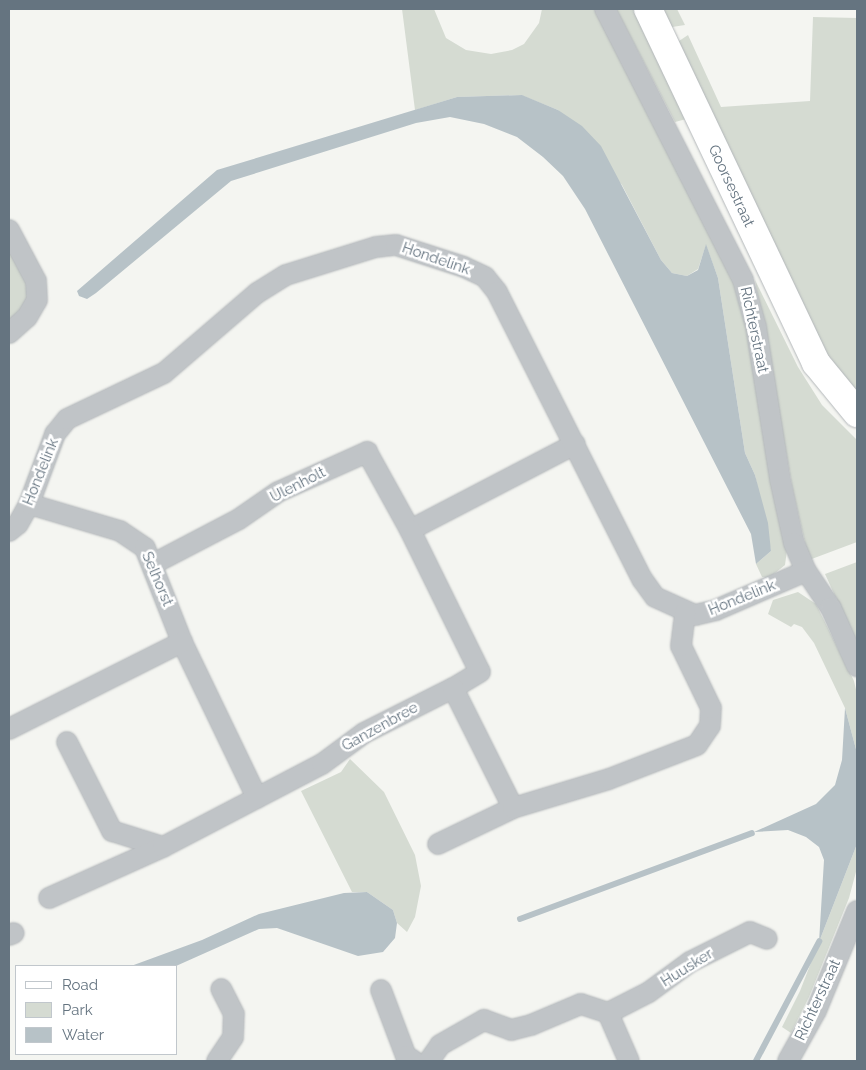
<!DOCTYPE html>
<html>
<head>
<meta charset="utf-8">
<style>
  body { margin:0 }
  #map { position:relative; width:866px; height:1070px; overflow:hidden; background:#f4f5f1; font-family:Raleway,sans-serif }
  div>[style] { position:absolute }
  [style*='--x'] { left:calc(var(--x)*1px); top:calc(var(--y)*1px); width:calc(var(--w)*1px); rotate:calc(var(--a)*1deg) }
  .green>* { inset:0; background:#d5dbd2 }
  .water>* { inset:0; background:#b7c2c7 }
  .stream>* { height:5.5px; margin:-2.75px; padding:0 2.75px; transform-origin:2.75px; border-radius:2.75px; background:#b7c2c7 }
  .roads { filter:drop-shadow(0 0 1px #b3b7ba) drop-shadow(0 0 1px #b3b7ba) }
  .street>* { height:20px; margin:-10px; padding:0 10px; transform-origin:10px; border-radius:10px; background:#c0c4c7 }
  .primary>* { height:28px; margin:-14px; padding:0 14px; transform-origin:14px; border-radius:14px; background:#fff }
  span { translate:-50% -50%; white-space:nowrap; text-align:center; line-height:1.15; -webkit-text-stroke:5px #fff; paint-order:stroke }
  .street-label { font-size:15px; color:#657480 }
  .frame { position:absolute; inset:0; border:10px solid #657480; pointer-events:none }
  .legend { position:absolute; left:15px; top:965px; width:162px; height:90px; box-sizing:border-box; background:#fff; border:1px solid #c1c7cc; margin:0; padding:6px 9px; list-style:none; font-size:15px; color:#657480 }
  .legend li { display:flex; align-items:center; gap:10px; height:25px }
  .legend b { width:25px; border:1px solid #c1c7cc }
</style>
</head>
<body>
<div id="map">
  <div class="green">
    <div style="clip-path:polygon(402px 9px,434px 9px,446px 38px,466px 50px,491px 54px,512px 50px,524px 44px,539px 23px,542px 9px,599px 9px,734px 284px,745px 324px,788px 543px,785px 565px,769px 578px,762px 577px,756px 564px,771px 551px,755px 475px,745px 453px,718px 278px,706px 245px,698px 269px,687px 276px,672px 273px,661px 260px,622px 185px,558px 110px,521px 95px,457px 97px,415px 110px)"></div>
    <div style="clip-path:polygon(616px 9px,637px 9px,690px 118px,675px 122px)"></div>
    <div style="clip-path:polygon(661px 9px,677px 9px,685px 25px,672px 27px)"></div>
    <div style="clip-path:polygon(813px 17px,857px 18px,857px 403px,840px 385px,678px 47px,679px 41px,688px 35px,721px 107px,810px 101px)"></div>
    <div style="clip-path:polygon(9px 241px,34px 293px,9px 330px)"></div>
    <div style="clip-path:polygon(755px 280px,798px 367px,822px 405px,857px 440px,857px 542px,809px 560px,793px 491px)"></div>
    <div style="clip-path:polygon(857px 562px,857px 644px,825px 574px)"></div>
    <div style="clip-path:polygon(798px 592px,816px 604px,854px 681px,857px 694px,857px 753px,845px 708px,814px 643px,802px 627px,794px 624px,791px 627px,768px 614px,773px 600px)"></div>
    <div style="clip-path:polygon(350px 759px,384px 792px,415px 855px,421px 886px,415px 917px,407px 932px,397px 923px,393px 910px,367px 892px,352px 892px,301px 791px,341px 772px)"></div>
    <div style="clip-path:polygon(857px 844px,857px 868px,849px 898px,809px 997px,791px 1033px,782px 1027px,800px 991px)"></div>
  </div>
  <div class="water">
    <div style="clip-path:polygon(522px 95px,558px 110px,582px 126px,601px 146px,661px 260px,672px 273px,687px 276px,698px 270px,706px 244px,718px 278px,745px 453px,755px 475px,768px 523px,771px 551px,756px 564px,751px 534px,585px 209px,563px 176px,543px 157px,517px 137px,484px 124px,450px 117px,416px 123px,231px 181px,96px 293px,87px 299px,79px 296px,77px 291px,217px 170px,457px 97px)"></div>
    <div style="clip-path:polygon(845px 708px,857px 753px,857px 844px,819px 942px,824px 860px,819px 847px,806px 837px,788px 830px,754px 832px,816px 804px,835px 785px,842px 760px)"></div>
    <div style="clip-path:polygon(367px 892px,393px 910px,397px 923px,395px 938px,383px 952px,358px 956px,277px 928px,259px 929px,176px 966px,131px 966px,202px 940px,259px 914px,344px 893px)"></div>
  </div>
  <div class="stream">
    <div style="--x:520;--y:919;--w:247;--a:-20.3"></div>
    <div style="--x:756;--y:1061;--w:135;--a:-62.1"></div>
  </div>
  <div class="roads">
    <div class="street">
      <div style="--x:605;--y:9;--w:304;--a:63"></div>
      <div style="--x:743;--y:280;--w:49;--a:74.5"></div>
      <div style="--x:756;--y:327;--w:154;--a:81"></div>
      <div style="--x:780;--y:479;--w:66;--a:77.7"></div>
      <div style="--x:794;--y:543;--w:30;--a:67"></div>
      <div style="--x:806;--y:571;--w:45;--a:56"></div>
      <div style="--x:831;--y:608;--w:64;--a:65.9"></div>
      <div style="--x:9;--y:230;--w:58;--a:62.1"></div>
      <div style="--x:36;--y:281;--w:19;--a:87"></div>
      <div style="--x:37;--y:300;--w:20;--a:120"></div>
      <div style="--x:27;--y:317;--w:24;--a:138"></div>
      <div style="--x:29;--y:504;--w:95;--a:16.5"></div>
      <div style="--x:120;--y:531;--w:30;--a:34"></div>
      <div style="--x:145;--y:548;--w:101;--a:68.5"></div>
      <div style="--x:182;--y:642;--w:173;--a:64.3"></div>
      <div style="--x:410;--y:530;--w:186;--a:-27.5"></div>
      <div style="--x:9;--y:531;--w:11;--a:-38"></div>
      <div style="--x:18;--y:524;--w:23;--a:-61"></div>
      <div style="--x:29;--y:504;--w:75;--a:-69.6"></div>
      <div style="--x:55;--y:434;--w:19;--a:-51"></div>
      <div style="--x:67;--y:419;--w:107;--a:-25.4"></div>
      <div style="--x:164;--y:373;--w:123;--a:-40.7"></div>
      <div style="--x:257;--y:293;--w:34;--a:-32"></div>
      <div style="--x:286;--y:275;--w:94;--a:-17.3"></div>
      <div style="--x:376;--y:247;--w:20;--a:-6"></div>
      <div style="--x:396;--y:245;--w:71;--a:17.9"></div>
      <div style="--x:464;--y:267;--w:23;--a:25"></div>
      <div style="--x:485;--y:277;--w:19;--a:51"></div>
      <div style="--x:497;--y:292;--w:322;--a:63.2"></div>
      <div style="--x:642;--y:579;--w:22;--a:54"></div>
      <div style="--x:655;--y:597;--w:44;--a:24.2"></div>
      <div style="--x:695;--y:615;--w:22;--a:-13"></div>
      <div style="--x:716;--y:610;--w:98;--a:-23.4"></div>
      <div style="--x:153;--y:564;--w:97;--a:-27.6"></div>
      <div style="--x:239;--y:519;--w:47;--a:-34.7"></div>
      <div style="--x:278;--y:492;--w:98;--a:-24.2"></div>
      <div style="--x:367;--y:452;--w:89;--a:61.1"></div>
      <div style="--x:410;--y:530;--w:158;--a:63.8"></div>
      <div style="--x:480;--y:672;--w:31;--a:149"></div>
      <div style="--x:9;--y:729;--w:194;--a:-26.7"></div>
      <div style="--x:67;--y:742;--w:100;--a:63.2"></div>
      <div style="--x:112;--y:831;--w:53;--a:17.4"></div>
      <div style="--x:438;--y:844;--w:83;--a:-25.6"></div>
      <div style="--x:49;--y:898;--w:125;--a:-24.1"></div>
      <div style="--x:163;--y:847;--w:179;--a:-27.6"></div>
      <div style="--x:322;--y:764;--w:52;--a:-36.4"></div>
      <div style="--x:364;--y:733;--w:100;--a:-26.8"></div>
      <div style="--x:453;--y:688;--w:134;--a:63.4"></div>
      <div style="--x:513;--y:808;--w:100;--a:-16.8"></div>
      <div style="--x:609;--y:779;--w:94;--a:-21.1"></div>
      <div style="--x:697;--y:745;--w:23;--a:-56"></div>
      <div style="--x:710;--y:726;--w:18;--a:-87"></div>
      <div style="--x:711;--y:708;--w:69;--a:-115.8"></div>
      <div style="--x:681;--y:646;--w:34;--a:-83"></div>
      <div style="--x:9;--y:935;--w:5;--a:-22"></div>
      <div style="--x:381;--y:990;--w:71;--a:69.3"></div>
      <div style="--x:406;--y:1056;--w:9;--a:32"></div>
      <div style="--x:608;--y:1013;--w:52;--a:66.4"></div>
      <div style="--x:217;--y:1061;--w:29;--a:-56"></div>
      <div style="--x:233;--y:1037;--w:23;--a:-88"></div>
      <div style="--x:234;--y:1014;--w:28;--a:-117"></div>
      <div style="--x:429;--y:1061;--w:19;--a:-55"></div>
      <div style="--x:440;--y:1045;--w:51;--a:-29.6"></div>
      <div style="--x:484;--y:1020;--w:29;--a:20"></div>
      <div style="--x:511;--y:1030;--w:21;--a:-14"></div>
      <div style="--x:531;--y:1025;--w:54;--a:-22.8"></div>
      <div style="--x:581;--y:1004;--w:28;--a:18"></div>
      <div style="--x:608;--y:1013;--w:46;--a:-27.1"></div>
      <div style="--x:649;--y:992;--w:51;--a:-36.2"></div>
      <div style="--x:690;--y:962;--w:67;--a:-26.6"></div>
      <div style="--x:750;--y:932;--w:18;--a:22"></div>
      <div style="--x:788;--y:1061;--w:57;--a:-60.8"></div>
      <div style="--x:816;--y:1011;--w:108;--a:-67.7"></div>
    </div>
    <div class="primary">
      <div style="--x:648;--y:9;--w:392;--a:64.6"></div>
      <div style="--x:816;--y:363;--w:65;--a:50.6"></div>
    </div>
  </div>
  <div class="street-label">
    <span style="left:731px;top:186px;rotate:65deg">Goorsestraat</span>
    <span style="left:436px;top:259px;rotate:19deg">Hondelink</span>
    <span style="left:754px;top:330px;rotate:78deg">Richterstraat</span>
    <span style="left:41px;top:472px;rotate:-68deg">Hondelink</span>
    <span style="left:298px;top:485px;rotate:-27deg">Ulenholt</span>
    <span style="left:157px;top:579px;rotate:67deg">Selhorst</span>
    <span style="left:742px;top:598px;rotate:-22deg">Hondelink</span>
    <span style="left:380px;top:727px;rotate:-29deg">Ganzenbree</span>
    <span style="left:687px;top:968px;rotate:-32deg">Huusker</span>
    <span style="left:818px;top:1000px;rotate:-65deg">Richterstraat</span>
  </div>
  <div class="frame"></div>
  <ul class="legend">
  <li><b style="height:6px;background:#fff"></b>Road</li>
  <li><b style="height:14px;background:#d5dbd2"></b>Park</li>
  <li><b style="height:14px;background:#b7c2c7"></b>Water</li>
  </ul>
</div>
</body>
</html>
